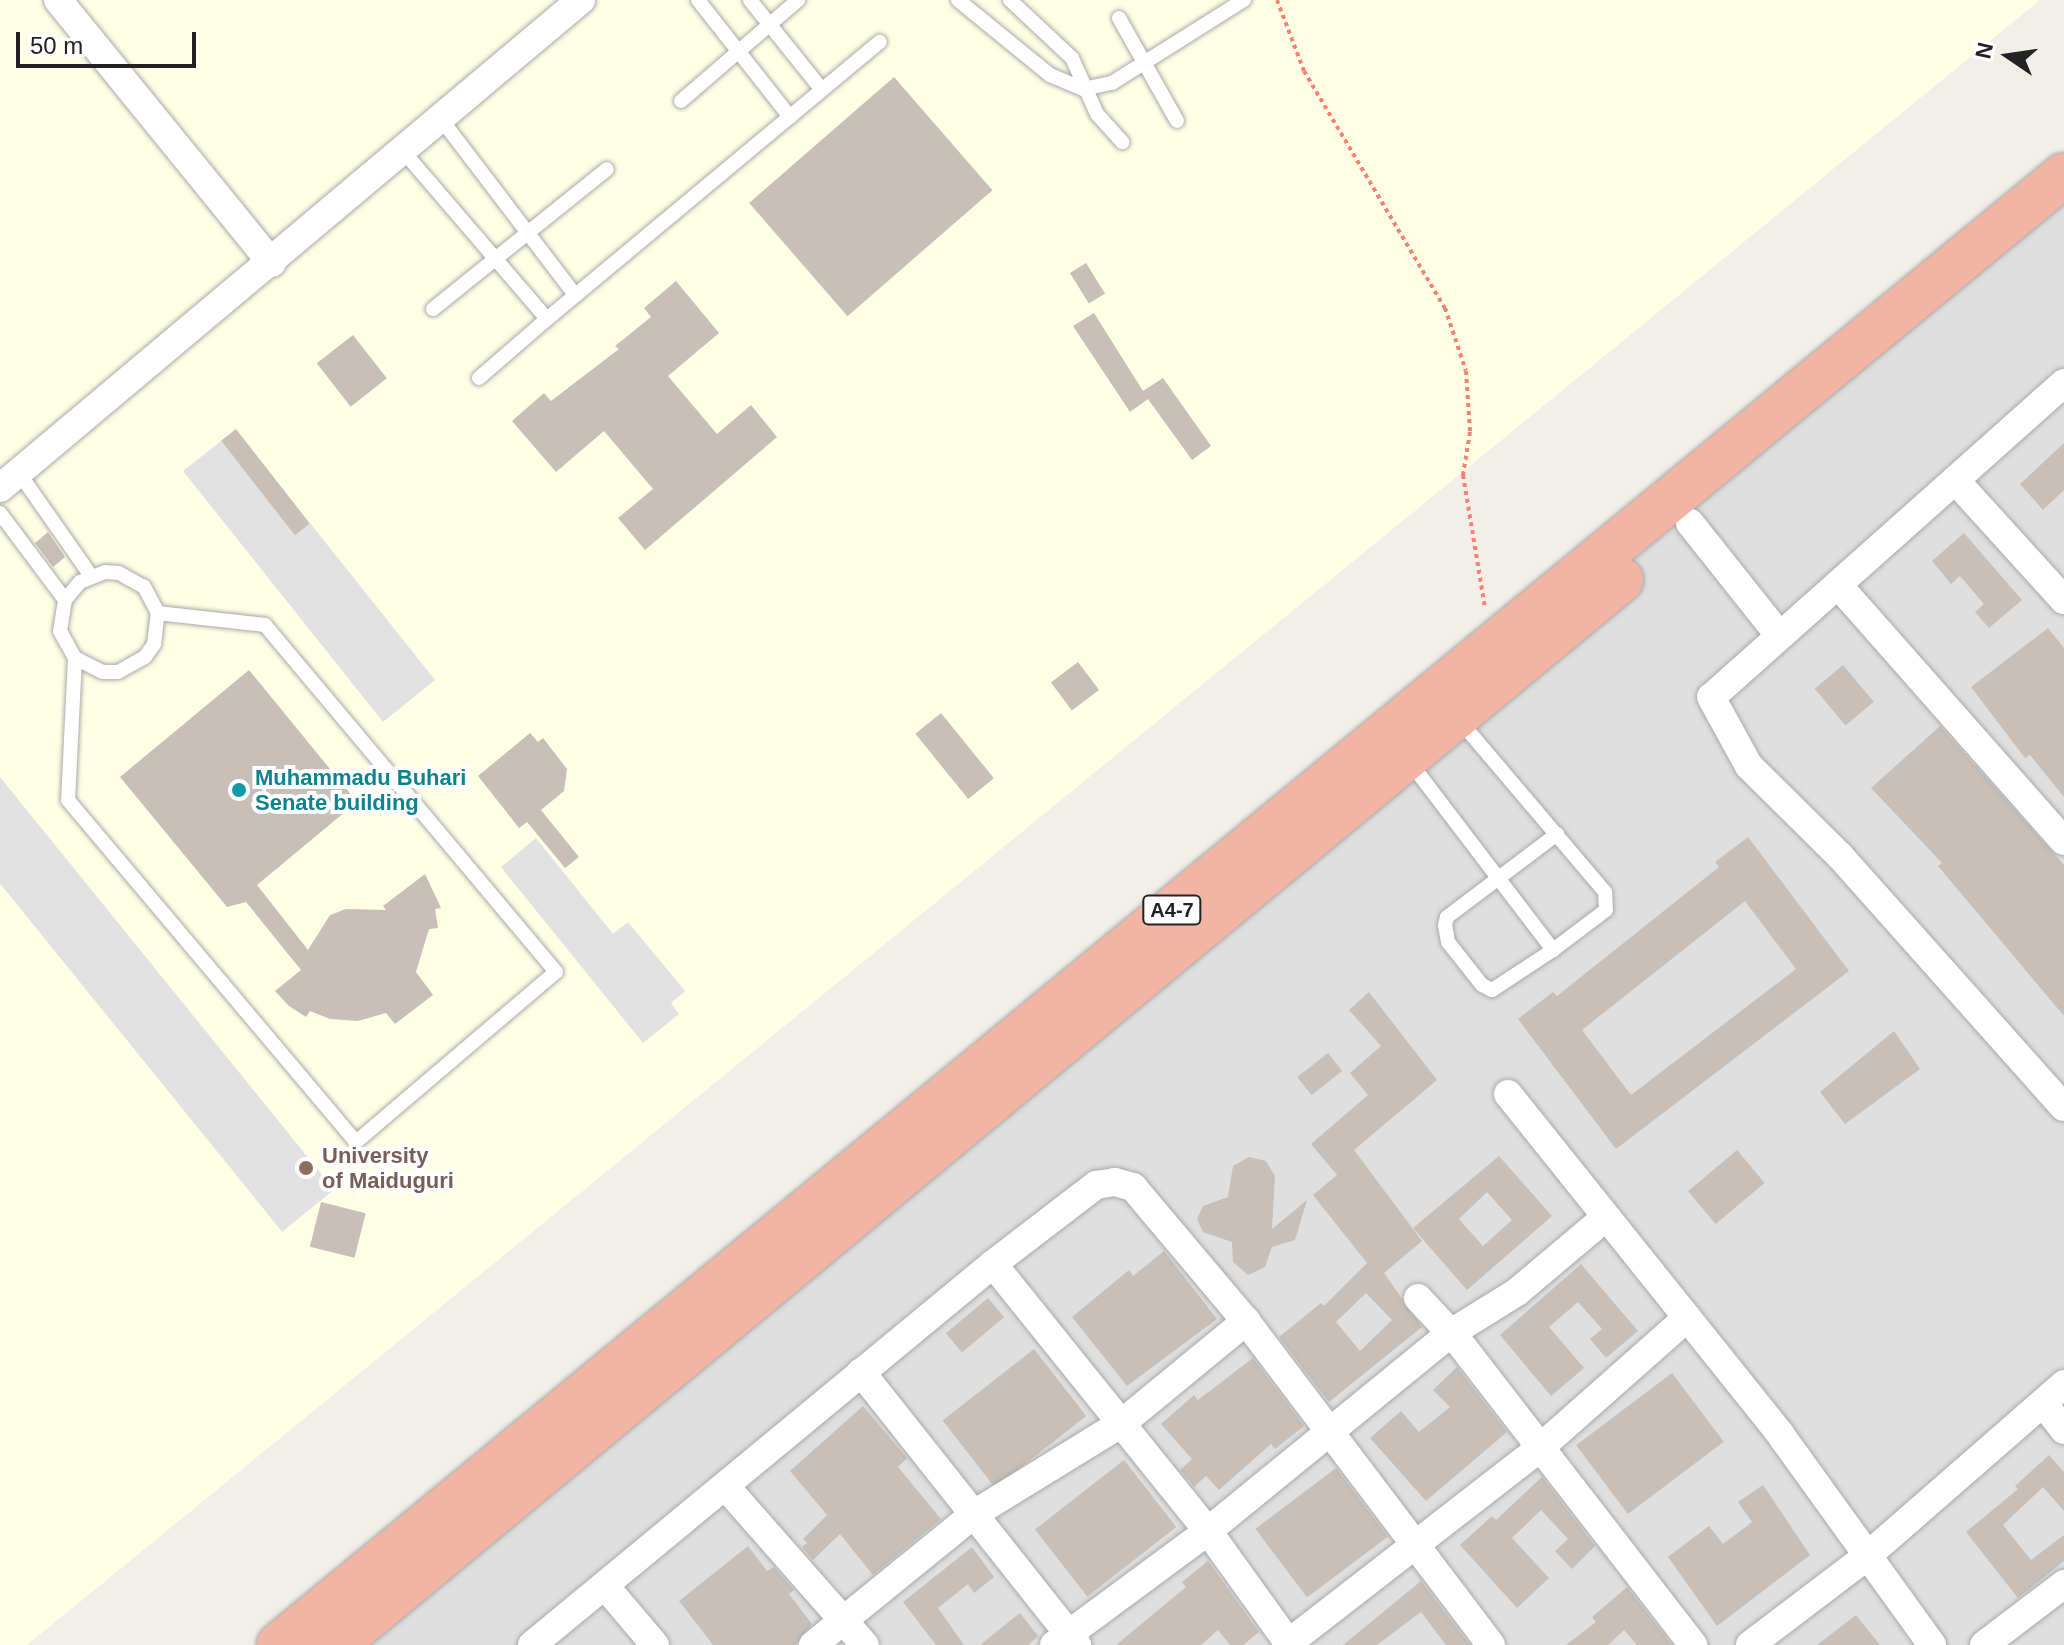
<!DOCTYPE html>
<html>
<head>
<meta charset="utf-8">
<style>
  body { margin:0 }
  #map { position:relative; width:2064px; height:1645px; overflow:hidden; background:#f2efe9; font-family:Arial,sans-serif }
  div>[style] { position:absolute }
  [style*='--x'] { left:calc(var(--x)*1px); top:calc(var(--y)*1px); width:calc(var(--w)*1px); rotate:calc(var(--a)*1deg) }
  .residential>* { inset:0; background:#e0dfdf }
  .education>* { inset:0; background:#ffffe5 }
  .parking>* { inset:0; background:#e2e2e2; transform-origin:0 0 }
  .building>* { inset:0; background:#c7bfb8; transform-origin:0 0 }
  .path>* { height:4px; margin-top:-2px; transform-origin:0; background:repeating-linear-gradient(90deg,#fa8072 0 4px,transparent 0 8px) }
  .roads { filter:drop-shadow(0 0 2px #a9a9a9) drop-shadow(0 0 2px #a9a9a9) }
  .service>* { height:14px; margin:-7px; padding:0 7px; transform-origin:7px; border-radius:7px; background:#fff }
  .minor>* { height:28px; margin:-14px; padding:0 14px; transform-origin:14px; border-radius:14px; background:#fff }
  .trunk>* { height:44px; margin:-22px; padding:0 22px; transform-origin:22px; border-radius:22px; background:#f2b4a3 }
  .dots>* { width:22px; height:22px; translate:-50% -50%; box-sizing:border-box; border:4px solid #fff; border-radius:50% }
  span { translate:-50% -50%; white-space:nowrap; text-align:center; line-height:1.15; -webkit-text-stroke:8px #fff; paint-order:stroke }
  .shield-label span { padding:2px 6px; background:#fff; border:2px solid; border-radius:6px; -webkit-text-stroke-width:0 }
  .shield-label { font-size:20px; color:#222; font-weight:700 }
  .culture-label { font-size:22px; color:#0d838f; font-weight:700 }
  .left { translate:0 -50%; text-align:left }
  .education-label { font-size:22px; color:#785e54; font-weight:700 }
  .north { position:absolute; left:1968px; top:16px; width:80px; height:80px; -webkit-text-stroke:6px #fff; paint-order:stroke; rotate:283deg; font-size:22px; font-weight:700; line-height:32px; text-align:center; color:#222 }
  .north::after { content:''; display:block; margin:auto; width:28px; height:36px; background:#222; clip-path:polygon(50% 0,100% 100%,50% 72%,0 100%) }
  .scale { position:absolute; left:16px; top:32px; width:180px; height:36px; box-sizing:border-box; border:4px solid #222; border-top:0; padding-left:10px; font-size:24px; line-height:28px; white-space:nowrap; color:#222; -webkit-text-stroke:6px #fff; paint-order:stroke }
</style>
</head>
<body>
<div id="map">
  <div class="residential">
    <div style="clip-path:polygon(2064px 200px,2064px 1645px,329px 1645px,1144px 968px)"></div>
  </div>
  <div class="education">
    <div style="clip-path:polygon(0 0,2040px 0,27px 1645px,0 1645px)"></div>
  </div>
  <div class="parking">
    <div style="clip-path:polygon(221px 441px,295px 534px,310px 523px,435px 680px,383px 722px,183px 471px)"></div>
    <div style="left:0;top:777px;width:531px;height:67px;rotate:51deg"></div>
    <div style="clip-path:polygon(536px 838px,613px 934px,628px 922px,685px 991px,671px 1003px,679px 1014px,643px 1043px,501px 867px)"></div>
  </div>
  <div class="building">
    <div style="left:894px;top:77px;width:150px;height:192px;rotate:49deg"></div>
    <div style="left:1086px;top:263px;width:36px;height:19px;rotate:58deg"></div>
    <div style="clip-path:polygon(676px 281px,719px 333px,668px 376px,717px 434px,751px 405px,777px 437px,645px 550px,618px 518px,653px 489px,604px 431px,556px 472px,512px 421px,544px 393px,551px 401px,619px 349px,615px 346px,651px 317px,644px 308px)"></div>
    <div style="clip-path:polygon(1094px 313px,1143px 391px,1163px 378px,1211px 446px,1192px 460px,1145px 395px,1148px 399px,1130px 412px,1073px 326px)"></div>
    <div style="left:353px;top:335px;width:55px;height:46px;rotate:52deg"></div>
    <div style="left:236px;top:429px;width:120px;height:19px;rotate:52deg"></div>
    <div style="clip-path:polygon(2064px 443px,2064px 490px,2043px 510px,2020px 484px)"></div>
    <div style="clip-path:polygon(48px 532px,65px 557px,53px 567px,35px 543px)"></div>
    <div style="clip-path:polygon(1964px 533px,2022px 600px,1989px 628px,1975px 612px,1984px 604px,1960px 576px,1951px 584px,1932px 561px)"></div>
    <div style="clip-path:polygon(2048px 628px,2064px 648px,2064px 797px,2030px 755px,2025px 758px,1971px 687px)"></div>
    <div style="left:1078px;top:662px;width:35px;height:34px;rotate:53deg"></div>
    <div style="left:1843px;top:665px;width:48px;height:37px;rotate:50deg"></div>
    <div style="clip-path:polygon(249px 670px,357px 802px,257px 885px,308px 950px,330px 915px,346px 909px,386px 910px,383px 906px,425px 874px,441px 908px,435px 909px,438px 928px,429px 929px,416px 972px,433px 995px,395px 1024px,386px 1013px,358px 1021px,330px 1019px,310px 1011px,306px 1017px,289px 1006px,275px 991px,301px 970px,246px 902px,227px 907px,120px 777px)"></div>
    <div style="left:941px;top:713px;width:84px;height:33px;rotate:51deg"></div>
    <div style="clip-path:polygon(1940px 726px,2064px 865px,2064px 1016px,1938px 866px,1942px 863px,1871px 788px)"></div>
    <div style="clip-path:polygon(530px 733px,538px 742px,543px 738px,567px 769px,564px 791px,541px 810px,579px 857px,565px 868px,527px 822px,519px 828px,478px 776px)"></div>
    <div style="clip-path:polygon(evenodd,1748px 837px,1849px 971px,1616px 1149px,1518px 1019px,1553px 992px,1557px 996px,1719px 867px,1715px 862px,1748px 837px,1745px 901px,1796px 969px,1631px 1095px,1582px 1030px,1745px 901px)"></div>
    <div style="clip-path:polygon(evenodd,1369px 992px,1437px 1080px,1354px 1150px,1422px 1241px,1384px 1273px,1422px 1327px,1329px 1402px,1279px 1337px,1321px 1303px,1324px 1306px,1367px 1263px,1313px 1195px,1337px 1175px,1311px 1144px,1368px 1095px,1350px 1073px,1381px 1046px,1349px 1010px,1369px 992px,1366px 1293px,1392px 1320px,1360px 1351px,1336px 1322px,1366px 1293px)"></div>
    <div style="clip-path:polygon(1894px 1031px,1920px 1069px,1845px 1124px,1820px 1092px)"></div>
    <div style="left:1328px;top:1053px;width:23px;height:39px;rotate:52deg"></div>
    <div style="left:1737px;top:1150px;width:43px;height:64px;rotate:50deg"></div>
    <div style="clip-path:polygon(evenodd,1499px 1156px,1552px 1216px,1467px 1290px,1413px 1228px,1499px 1156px,1487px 1192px,1512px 1220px,1483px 1246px,1459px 1219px,1487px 1192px)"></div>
    <div style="clip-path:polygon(1249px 1157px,1266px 1161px,1275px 1176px,1272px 1229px,1307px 1200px,1295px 1240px,1272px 1247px,1265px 1267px,1248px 1275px,1233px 1262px,1232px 1242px,1203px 1232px,1197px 1219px,1203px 1206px,1228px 1197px,1233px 1166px)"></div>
    <div style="left:321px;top:1202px;width:46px;height:46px;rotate:14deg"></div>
    <div style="clip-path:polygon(1164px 1251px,1217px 1319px,1127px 1386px,1072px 1317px,1129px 1270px,1133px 1276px)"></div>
    <div style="clip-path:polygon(1581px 1264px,1638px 1331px,1606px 1358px,1590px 1339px,1602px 1329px,1578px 1302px,1549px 1327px,1584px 1368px,1551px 1396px,1500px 1335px)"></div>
    <div style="left:988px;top:1298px;width:25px;height:55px;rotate:50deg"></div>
    <div style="left:1034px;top:1349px;width:85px;height:116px;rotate:52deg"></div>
    <div style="clip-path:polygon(1253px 1358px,1304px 1426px,1275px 1449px,1271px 1444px,1219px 1490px,1206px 1476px,1194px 1487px,1180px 1470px,1192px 1459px,1161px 1424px,1194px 1395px,1198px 1400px)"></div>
    <div style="clip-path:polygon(1457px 1367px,1507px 1432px,1426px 1501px,1370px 1438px,1401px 1411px,1419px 1432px,1450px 1407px,1433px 1390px)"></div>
    <div style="left:1672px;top:1373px;width:86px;height:120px;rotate:53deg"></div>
    <div style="clip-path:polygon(863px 1406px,907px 1458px,898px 1467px,941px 1519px,873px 1575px,840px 1534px,813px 1560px,802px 1547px,807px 1543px,803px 1539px,827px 1515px,790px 1471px)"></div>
    <div style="clip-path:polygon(2049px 1455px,2064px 1472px,2064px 1511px,2043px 1487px,2003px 1525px,2031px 1560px,2064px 1535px,2064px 1561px,2018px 1598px,1966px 1532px,2018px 1489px,2015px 1486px)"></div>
    <div style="left:1124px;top:1460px;width:85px;height:113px;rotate:52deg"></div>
    <div style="left:1336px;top:1468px;width:86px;height:101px;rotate:53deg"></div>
    <div style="clip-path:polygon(1542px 1477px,1595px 1546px,1572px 1569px,1555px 1551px,1568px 1539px,1541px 1510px,1512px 1538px,1549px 1578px,1517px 1608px,1460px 1545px,1492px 1516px,1496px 1520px)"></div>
    <div style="clip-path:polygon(1763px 1485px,1810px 1555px,1717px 1626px,1668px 1557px,1709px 1526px,1723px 1544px,1752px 1522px,1738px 1502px)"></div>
    <div style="clip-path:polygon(748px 1546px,767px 1571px,774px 1567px,794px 1590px,789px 1594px,812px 1624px,795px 1645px,713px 1645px,679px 1601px)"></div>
    <div style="clip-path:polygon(972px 1547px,994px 1577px,974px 1593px,968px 1584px,938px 1608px,964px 1645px,936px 1645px,903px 1602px)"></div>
    <div style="clip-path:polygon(1208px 1561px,1259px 1632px,1243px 1645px,1230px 1645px,1218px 1630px,1201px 1645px,1116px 1645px,1186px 1587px,1182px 1582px)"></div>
    <div style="clip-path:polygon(1421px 1581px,1470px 1645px,1446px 1645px,1421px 1612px,1377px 1645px,1343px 1645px)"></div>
    <div style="clip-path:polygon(1627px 1587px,1672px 1645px,1637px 1645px,1624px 1630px,1608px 1645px,1566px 1645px,1596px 1622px,1592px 1617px)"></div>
    <div style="clip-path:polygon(1020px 1613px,1038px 1636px,1028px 1645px,980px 1645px)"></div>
    <div style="clip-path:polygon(1856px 1615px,1880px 1645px,1817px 1645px)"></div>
  </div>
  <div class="path">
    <div style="--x:1277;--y:0;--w:76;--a:69.2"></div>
    <div style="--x:1304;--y:71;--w:276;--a:59.3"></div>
    <div style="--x:1445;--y:308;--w:66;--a:71.6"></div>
    <div style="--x:1466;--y:371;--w:61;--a:86.2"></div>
    <div style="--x:1470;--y:432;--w:44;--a:99.2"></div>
    <div style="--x:1463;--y:475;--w:135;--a:80.6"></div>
  </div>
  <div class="roads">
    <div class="service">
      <div style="--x:698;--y:0;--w:149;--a:51.8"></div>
      <div style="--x:750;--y:0;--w:115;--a:51.3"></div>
      <div style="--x:958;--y:0;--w:119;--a:39.2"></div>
      <div style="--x:1050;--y:75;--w:36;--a:23"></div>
      <div style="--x:1083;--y:89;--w:30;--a:-12"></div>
      <div style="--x:1112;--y:83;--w:156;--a:-32.2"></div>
      <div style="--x:1010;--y:0;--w:85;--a:43.1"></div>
      <div style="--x:1072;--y:58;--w:61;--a:65.9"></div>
      <div style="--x:1097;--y:114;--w:38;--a:48"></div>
      <div style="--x:1119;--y:18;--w:118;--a:60.6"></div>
      <div style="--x:681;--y:101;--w:155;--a:-40.8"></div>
      <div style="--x:441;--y:119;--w:221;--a:52.7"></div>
      <div style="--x:403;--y:151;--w:221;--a:49.4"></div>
      <div style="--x:547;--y:319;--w:90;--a:139.1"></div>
      <div style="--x:433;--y:309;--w:223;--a:-38.8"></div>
      <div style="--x:547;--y:319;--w:433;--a:-39.8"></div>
      <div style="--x:19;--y:473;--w:126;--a:55"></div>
      <div style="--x:0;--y:513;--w:109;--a:53.2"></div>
      <div style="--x:75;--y:658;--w:31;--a:27"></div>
      <div style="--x:103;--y:672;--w:15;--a:0"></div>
      <div style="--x:118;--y:672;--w:31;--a:-29"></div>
      <div style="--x:145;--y:657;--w:16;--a:-55"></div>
      <div style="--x:154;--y:644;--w:31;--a:-83"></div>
      <div style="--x:158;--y:613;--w:30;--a:-118"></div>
      <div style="--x:144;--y:587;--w:29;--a:-151"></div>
      <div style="--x:119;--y:573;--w:14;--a:-176"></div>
      <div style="--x:105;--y:572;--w:27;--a:158"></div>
      <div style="--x:80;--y:582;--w:23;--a:130"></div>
      <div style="--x:65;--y:600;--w:31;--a:99"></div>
      <div style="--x:60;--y:631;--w:31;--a:61"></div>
      <div style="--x:75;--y:658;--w:142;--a:92.8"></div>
      <div style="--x:68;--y:800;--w:447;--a:49.9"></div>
      <div style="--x:356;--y:1142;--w:262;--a:-40.4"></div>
      <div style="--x:556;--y:972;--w:453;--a:-130"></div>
      <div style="--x:265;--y:625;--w:108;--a:-173.6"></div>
      <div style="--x:1409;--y:761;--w:238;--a:52.7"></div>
      <div style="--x:1553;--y:950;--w:66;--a:-37"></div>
      <div style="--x:1606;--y:910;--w:18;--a:-93"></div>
      <div style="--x:1605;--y:892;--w:224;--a:-130.3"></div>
      <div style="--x:1553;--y:950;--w:73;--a:146.7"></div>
      <div style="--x:1492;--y:990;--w:11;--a:-153"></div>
      <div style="--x:1482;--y:985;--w:55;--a:-128.3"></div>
      <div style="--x:1448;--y:942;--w:17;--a:-100"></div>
      <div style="--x:1445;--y:925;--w:8;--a:-76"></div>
      <div style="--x:1447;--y:917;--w:138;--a:-37"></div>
    </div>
    <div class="minor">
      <div style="--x:58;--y:0;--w:339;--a:50.9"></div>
      <div style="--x:2064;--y:383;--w:472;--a:138.3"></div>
      <div style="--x:1711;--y:697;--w:79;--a:61.2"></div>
      <div style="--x:1749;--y:766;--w:128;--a:44.7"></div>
      <div style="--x:1840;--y:856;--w:336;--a:48.3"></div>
      <div style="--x:1955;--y:480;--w:162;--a:47.8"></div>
      <div style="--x:0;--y:488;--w:759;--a:-40.03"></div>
      <div style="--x:1690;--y:523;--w:144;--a:51.5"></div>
      <div style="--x:1838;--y:585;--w:341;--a:48.6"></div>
      <div style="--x:1508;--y:1094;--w:435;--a:51.3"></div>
      <div style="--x:1780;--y:1434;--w:260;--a:54.2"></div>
      <div style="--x:993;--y:1264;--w:343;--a:51.2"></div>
      <div style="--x:1208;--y:1531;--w:140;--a:54.3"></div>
      <div style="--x:1418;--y:1298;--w:60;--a:47"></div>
      <div style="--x:1459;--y:1342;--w:383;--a:52.3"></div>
      <div style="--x:861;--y:1372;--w:348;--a:51.6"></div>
      <div style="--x:2043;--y:1403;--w:34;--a:52"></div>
      <div style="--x:726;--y:1487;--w:210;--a:48.7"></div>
      <div style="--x:605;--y:1586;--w:77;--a:49.7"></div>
      <div style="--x:532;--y:1645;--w:598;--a:-39.57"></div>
      <div style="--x:993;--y:1264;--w:130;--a:-37.5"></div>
      <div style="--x:1096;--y:1185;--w:19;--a:-9"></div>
      <div style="--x:1115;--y:1182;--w:19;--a:16"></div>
      <div style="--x:1133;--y:1187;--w:175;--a:49.9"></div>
      <div style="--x:1246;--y:1321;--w:406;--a:52.9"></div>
      <div style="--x:813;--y:1645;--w:208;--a:-39.1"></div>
      <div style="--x:974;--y:1514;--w:174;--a:-31.6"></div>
      <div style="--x:1122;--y:1423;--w:161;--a:-39.4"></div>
      <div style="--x:1054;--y:1645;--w:192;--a:-36.5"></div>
      <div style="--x:1208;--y:1531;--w:313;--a:-39.2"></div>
      <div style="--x:1451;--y:1333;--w:78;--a:-31.8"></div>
      <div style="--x:1517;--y:1292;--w:116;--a:-40.1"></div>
      <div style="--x:1286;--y:1645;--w:323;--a:-37.8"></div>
      <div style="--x:1541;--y:1447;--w:195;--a:-41.5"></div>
      <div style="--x:1750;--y:1645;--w:146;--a:-37.2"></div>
      <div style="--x:1866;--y:1557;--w:263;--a:-41.1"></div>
      <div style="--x:1984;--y:1645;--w:101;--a:-37.3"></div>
    </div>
    <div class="trunk">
      <div style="--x:279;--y:1645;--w:2312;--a:-39.47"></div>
      <div style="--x:335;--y:1645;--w:1670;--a:-39.63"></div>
    </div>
  </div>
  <div class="dots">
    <div style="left:239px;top:790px;background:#0f9aa8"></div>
    <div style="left:306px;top:1168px;background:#8d6e63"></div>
  </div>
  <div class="shield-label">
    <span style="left:1172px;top:910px">A4-7</span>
  </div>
  <div class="culture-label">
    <span class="left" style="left:255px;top:790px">Muhammadu Buhari<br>Senate building</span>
  </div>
  <div class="education-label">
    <span class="left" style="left:322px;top:1168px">University<br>of Maiduguri</span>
  </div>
  <div class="north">N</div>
  <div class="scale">50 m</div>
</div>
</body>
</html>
